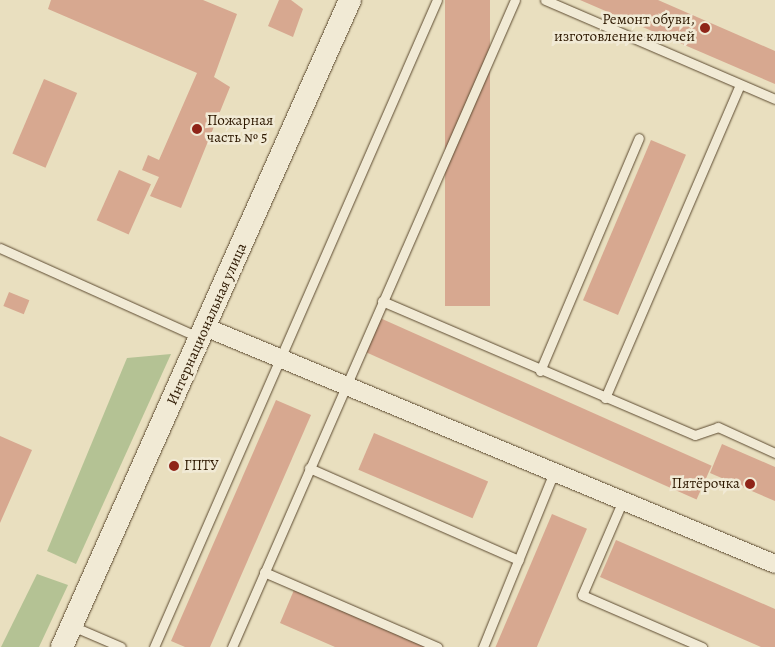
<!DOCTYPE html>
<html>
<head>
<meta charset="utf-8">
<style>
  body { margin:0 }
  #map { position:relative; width:775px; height:647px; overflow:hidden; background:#e9dfbf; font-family:Alegreya,serif }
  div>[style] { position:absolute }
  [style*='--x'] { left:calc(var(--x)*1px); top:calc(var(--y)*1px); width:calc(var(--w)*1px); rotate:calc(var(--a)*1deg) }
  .green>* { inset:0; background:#b4c294 }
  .building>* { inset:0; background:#d7a890; transform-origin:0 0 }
  .roads { filter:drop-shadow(0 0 1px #5c4a30) drop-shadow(0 0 1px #5c4a30) }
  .service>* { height:9px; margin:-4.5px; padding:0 4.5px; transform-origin:4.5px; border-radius:4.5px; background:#f1ead5 }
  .minor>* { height:18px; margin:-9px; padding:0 9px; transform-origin:9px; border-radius:9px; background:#f1ead5 }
  .tertiary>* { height:22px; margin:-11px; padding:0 11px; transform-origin:11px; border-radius:11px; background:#f1ead5 }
  .dots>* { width:14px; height:14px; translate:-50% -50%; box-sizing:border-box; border:2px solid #f1ead5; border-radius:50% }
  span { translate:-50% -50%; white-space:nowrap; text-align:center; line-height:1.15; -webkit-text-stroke:5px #f1ead5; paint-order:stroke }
  .poi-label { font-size:15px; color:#2d1800 }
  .right { translate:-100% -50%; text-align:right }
  .left { translate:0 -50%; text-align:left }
  .street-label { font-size:15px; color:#2d1800 }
</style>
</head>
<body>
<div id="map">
  <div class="green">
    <div style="clip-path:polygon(171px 354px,76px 564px,47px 551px,127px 358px)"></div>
    <div style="clip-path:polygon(37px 574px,68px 585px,39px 647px,1px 647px)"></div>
  </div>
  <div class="building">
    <div style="clip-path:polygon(51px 0,203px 0,237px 14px,214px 77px,230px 87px,181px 208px,150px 196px,159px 177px,142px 170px,148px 155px,159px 160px,197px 73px,48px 9px)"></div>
    <div style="clip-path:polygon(279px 0,291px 0,303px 9px,293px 37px,268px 26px)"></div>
    <div style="left:445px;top:0;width:45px;height:306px"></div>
    <div style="clip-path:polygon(580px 0,658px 0,775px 51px,775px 84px)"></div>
    <div style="left:44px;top:79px;width:36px;height:81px;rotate:23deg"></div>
    <div style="left:651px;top:140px;width:38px;height:174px;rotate:23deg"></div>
    <div style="left:119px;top:170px;width:35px;height:55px;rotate:24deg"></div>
    <div style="left:9px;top:292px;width:22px;height:15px;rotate:22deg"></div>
    <div style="left:380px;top:318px;width:363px;height:37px;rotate:24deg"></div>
    <div style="clip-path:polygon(276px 400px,311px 415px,210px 647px,185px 647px,171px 641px)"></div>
    <div style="left:374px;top:433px;width:124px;height:40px;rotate:23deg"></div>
    <div style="clip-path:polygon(0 436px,32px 450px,0 523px)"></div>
    <div style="clip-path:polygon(722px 444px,775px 467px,775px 501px,710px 473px)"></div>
    <div style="left:552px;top:514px;width:38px;height:145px;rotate:23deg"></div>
    <div style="clip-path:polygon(616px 540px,775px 609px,775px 647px,761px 647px,600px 577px)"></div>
    <div style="clip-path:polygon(294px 590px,426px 647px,335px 647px,280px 623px)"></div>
  </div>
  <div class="roads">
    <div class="service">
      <div style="--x:545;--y:0;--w:250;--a:23.3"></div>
      <div style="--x:0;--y:248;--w:219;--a:24.2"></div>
      <div style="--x:382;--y:301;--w:340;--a:23.2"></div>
      <div style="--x:695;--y:435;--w:24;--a:-19"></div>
      <div style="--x:718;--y:427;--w:63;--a:24.5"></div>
      <div style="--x:540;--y:371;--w:253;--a:-67"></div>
      <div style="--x:605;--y:398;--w:341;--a:-66.7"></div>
      <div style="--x:309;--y:468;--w:229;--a:23.7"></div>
      <div style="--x:623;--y:500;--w:103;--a:113.3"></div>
      <div style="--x:582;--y:595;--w:131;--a:23.4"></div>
      <div style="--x:264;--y:572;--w:189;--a:23.4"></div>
      <div style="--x:72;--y:626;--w:53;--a:23.2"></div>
      <div style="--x:154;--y:647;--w:706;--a:-66.38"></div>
      <div style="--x:232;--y:647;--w:706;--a:-66.38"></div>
      <div style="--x:483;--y:647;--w:189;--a:-67.9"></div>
    </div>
    <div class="minor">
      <div style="--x:205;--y:327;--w:617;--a:22.58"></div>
    </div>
    <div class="tertiary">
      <div style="--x:62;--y:647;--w:708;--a:-66"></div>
    </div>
  </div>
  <div class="dots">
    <div style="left:705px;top:28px;background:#8f2418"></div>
    <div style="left:197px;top:129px;background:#8f2418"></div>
    <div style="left:174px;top:466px;background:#8f2418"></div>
    <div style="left:750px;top:484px;background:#8f2418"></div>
  </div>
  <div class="poi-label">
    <span class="right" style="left:695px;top:28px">Ремонт обуви,<br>изготовление ключей</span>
    <span class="left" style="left:207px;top:129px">Пожарная<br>часть № 5</span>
    <span class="left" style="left:184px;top:466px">ГПТУ</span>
    <span class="right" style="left:740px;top:484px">Пятёрочка</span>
  </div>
  <div class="street-label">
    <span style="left:207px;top:324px;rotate:-66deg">Интернациональная улица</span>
  </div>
</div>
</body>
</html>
